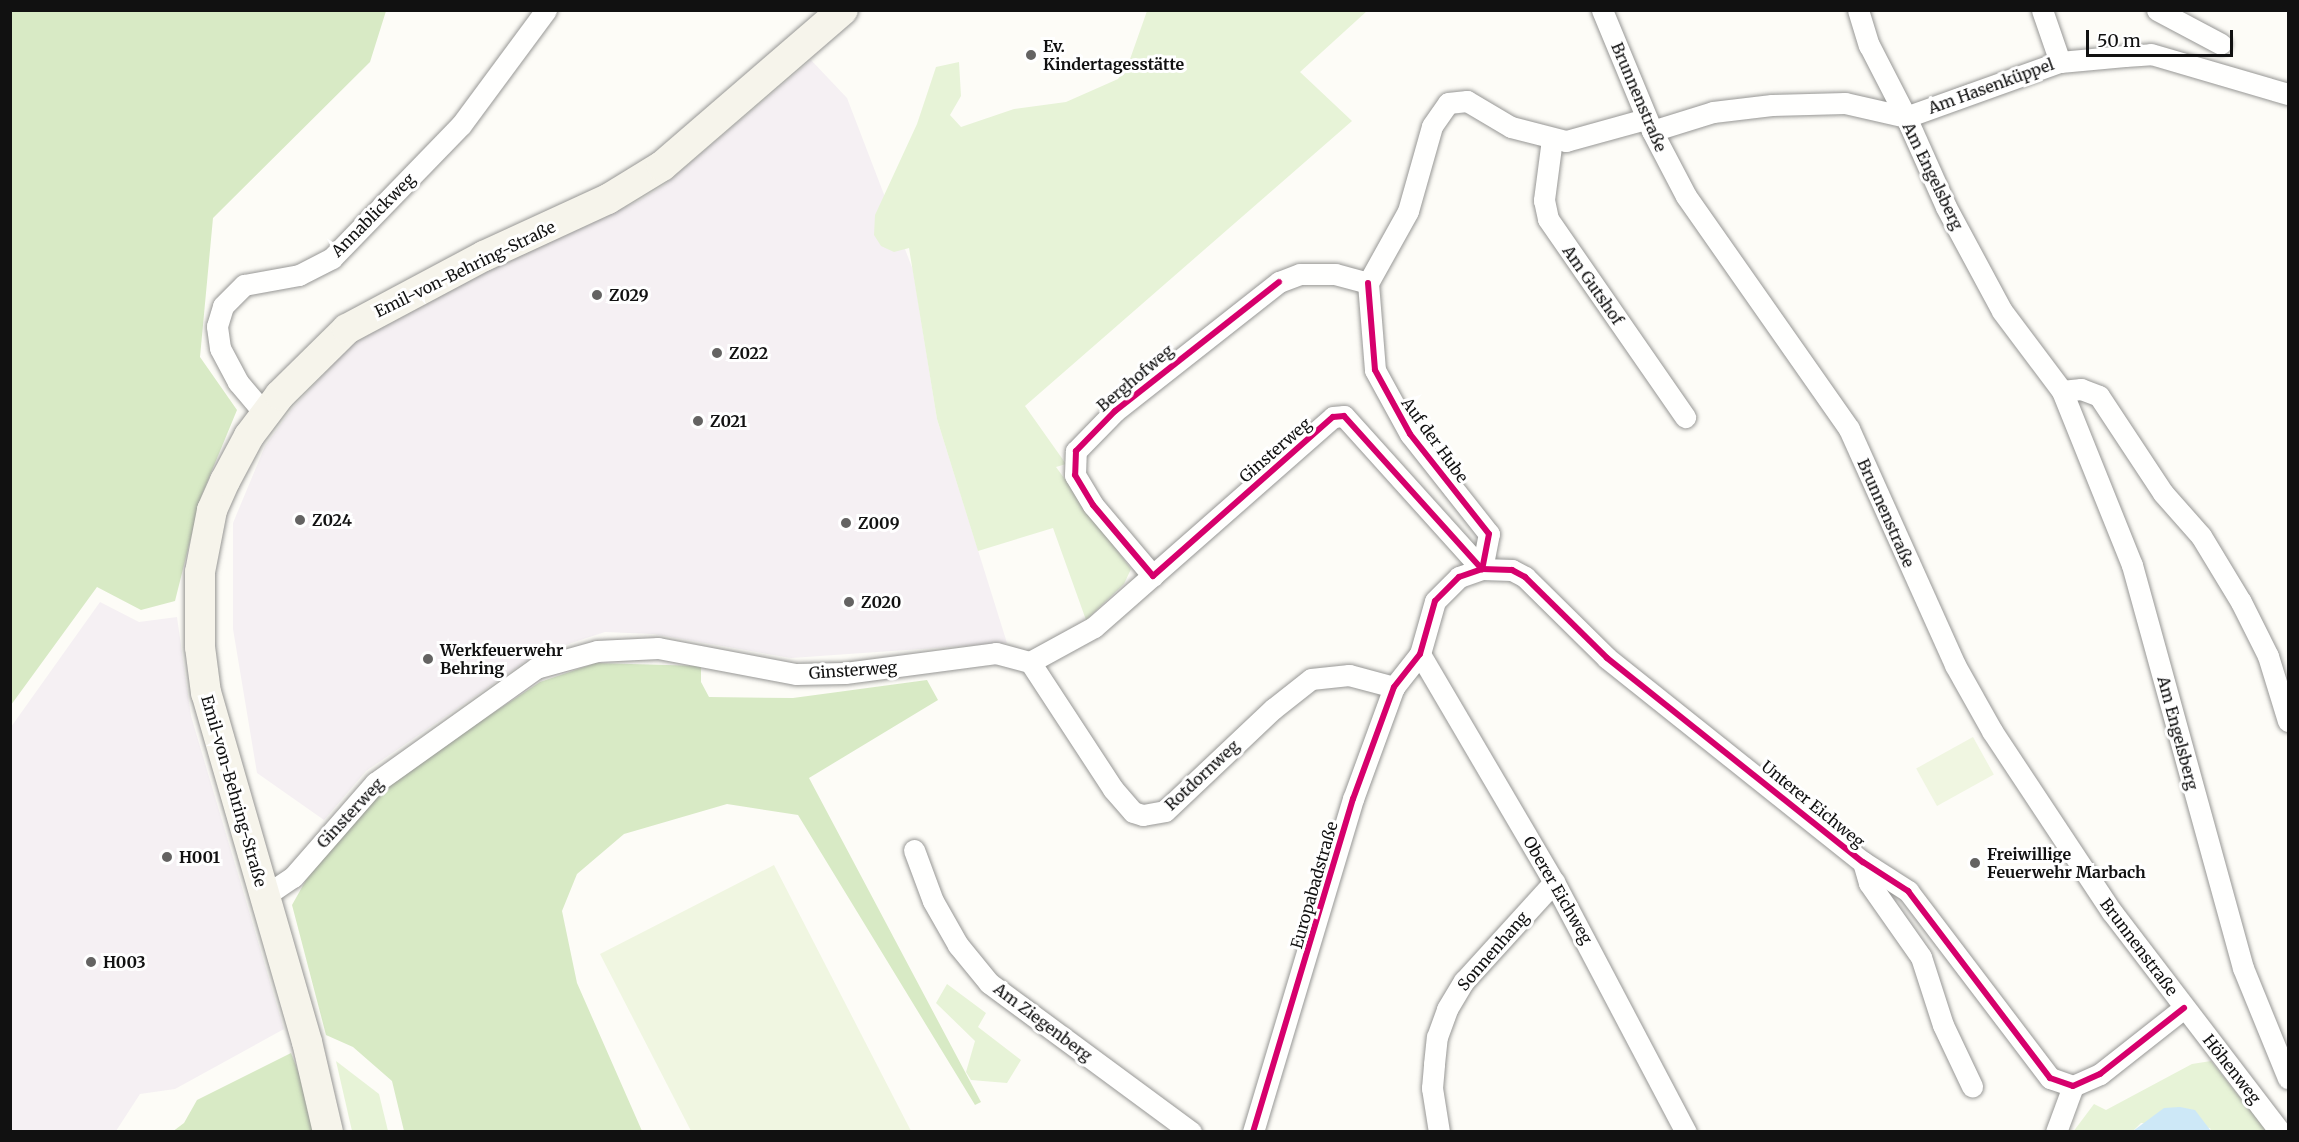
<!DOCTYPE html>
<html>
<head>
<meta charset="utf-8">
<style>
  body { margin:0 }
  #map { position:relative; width:2299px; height:1142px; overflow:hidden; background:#fdfcf7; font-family:Merriweather,serif }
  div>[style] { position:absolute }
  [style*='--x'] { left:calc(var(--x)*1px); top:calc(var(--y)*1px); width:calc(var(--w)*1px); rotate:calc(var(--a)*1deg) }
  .industrial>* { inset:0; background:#f5f0f3 }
  .green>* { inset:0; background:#e7f3d7 }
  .forest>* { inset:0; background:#d8eac5 }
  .pitch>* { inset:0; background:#f0f6e1; transform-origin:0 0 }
  .water>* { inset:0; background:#cde8f7 }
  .roads { filter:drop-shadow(0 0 2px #979795) drop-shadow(0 0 2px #979795) }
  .minor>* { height:21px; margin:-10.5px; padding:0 10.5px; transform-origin:10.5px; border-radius:10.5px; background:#fffffe }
  .secondary>* { height:30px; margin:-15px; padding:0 15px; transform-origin:15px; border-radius:15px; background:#f6f4eb }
  .cycleway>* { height:6px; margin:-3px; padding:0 3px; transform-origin:3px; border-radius:3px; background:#d6006c }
  .dots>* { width:16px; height:16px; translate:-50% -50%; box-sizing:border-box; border:3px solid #fff; border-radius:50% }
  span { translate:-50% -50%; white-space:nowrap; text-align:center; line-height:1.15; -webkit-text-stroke:6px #fff; paint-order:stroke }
  .poi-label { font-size:16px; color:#111; font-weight:700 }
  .left { translate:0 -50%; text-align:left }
  .street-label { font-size:16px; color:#111 }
  .frame { position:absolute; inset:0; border:12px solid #111; pointer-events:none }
  .scale { position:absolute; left:2086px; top:30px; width:147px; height:27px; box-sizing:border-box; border:3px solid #111; border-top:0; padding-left:8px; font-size:18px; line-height:21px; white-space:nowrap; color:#111; -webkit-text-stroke:4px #fff; paint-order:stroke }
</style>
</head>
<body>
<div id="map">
  <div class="industrial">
    <div style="clip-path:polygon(811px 60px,847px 98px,913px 270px,937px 419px,1007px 643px,791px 658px,653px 634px,605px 632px,535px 655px,366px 771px,324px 820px,257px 773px,233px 629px,233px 523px,265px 446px,291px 410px,354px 341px,449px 289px,640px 200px,664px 185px)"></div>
    <div style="clip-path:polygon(100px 602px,139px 622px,177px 617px,191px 716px,284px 1029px,175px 1089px,140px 1094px,116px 1131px,11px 1131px,11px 727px)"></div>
  </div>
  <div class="green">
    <div style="clip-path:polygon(1147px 11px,1367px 11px,1300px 72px,1352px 121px,1025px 406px,1066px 464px,1056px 467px,1131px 569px,1124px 584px,1086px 620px,1053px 528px,978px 551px,937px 419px,909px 248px,894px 252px,881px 246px,874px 235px,875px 215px,917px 124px,936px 67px,959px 62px,961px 96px,950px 115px,961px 127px,1014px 109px,1066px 102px,1118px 79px,1129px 62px)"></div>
    <div style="clip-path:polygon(947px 984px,986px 1013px,978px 1027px,1021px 1060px,1007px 1083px,971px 1080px,966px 1072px,975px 1041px,936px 1003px)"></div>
    <div style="clip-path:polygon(336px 1061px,379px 1094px,388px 1131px,352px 1131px)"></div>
    <div style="clip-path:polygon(2211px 1061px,2267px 1131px,2211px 1131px,2210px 1128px,2141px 1123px,2133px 1131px,2073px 1132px,2094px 1104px,2106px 1110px,2192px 1064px)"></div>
  </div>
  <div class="forest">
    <div style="clip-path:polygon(11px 11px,386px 11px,370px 62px,213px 218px,200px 357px,237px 410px,201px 497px,175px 601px,141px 610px,97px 587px,11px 705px)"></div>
    <div style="clip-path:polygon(596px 663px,701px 666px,701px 682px,709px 697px,793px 698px,927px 680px,938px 700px,809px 778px,981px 1102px,975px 1105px,798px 815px,727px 804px,624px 834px,577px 874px,562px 911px,577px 983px,642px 1131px,404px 1131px,392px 1081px,353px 1047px,326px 1035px,292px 905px,306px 880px,378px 789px,540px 682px)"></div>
    <div style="clip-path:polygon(291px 1053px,309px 1099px,316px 1132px,172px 1132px,184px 1123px,197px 1100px)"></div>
  </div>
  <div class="pitch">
    <div style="left:1973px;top:737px;width:43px;height:65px;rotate:61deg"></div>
    <div style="clip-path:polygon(774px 865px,911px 1131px,691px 1131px,600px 954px)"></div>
  </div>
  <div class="water">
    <div style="clip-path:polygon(2180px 1107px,2195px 1110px,2211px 1131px,2133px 1131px,2164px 1108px)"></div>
  </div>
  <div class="roads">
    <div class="minor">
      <div style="--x:1602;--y:10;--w:131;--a:67.5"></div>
      <div style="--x:1652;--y:131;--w:73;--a:62.4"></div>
      <div style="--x:1686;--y:196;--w:284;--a:55"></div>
      <div style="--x:1849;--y:429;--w:259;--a:65.8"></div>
      <div style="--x:1955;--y:665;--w:76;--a:60.7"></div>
      <div style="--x:1992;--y:731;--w:217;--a:56.5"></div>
      <div style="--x:2112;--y:912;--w:277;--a:52.6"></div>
      <div style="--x:1858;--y:10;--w:37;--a:73"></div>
      <div style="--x:1869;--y:45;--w:81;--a:62.8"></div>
      <div style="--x:1906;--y:117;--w:164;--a:-19.7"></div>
      <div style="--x:2060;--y:62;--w:65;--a:-5.3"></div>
      <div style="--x:2125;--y:56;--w:26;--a:-4"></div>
      <div style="--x:2151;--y:54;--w:143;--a:16.3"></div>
      <div style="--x:2042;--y:10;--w:55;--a:70.9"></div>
      <div style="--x:2157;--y:10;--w:72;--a:28"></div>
      <div style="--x:1652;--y:131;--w:64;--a:-17.3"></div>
      <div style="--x:1713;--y:112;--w:59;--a:-6.8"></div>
      <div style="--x:1772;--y:105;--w:73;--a:-1.6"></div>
      <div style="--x:1845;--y:103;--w:63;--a:12.9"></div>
      <div style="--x:1906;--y:117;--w:98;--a:66"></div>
      <div style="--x:1946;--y:207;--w:118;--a:61.7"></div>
      <div style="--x:2002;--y:311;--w:100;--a:53.1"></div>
      <div style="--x:2062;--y:391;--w:188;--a:68.1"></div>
      <div style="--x:2132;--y:565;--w:418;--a:74.6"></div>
      <div style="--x:2243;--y:968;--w:119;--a:67.8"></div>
      <div style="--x:1552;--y:139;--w:62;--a:97.5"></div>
      <div style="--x:1544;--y:200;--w:19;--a:78"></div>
      <div style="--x:1548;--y:219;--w:241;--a:55.3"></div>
      <div style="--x:2062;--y:391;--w:19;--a:-6"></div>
      <div style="--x:2081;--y:389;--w:19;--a:21"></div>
      <div style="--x:2099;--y:396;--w:116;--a:56.6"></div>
      <div style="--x:2163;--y:493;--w:57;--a:48.5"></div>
      <div style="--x:2201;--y:536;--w:77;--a:58.8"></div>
      <div style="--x:2241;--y:602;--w:60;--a:63.4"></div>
      <div style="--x:2268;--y:656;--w:68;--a:72.9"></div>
      <div style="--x:265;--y:414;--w:42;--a:-130.2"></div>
      <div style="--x:238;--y:382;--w:38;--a:-118"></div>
      <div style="--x:220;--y:348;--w:22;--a:-98"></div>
      <div style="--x:217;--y:326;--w:21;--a:-73"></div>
      <div style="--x:223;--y:306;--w:30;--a:-45"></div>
      <div style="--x:244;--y:285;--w:56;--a:-10.3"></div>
      <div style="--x:299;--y:275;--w:37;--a:-27"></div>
      <div style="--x:332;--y:258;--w:185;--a:-45.9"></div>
      <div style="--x:461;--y:125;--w:143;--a:-53.5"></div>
      <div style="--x:1482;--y:569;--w:36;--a:-79"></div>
      <div style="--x:1489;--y:534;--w:127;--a:-128.3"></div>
      <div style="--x:1410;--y:434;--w:73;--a:-118.7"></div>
      <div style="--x:1375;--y:370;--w:87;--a:-94.6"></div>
      <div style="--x:1368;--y:283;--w:82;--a:-60.9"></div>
      <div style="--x:1408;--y:211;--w:88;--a:-74.2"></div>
      <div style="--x:1432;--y:126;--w:28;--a:-55"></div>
      <div style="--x:1448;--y:103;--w:19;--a:-6"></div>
      <div style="--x:1467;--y:101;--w:51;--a:30.6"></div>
      <div style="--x:1511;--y:127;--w:57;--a:14.3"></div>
      <div style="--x:1566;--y:141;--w:83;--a:-15.4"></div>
      <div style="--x:1153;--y:576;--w:93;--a:-130.2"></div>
      <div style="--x:1093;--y:505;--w:35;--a:-121"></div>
      <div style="--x:1075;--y:475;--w:24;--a:-88"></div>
      <div style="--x:1076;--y:451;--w:56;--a:-45.7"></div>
      <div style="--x:1115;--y:411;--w:209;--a:-38.2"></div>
      <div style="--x:1279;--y:282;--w:22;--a:-21"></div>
      <div style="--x:1300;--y:274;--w:35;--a:0"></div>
      <div style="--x:1335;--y:274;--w:34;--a:15"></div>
      <div style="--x:1420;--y:654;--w:264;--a:59.6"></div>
      <div style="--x:1554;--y:882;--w:283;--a:62.2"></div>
      <div style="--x:1030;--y:662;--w:152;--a:56.8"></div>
      <div style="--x:1113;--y:789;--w:30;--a:49"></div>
      <div style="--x:1133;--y:812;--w:10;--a:17"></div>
      <div style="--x:1143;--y:815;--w:22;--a:-10"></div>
      <div style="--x:1165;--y:811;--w:149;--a:-43.4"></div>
      <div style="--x:1273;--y:709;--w:48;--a:-38.3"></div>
      <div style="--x:1311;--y:679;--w:38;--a:-6"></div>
      <div style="--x:1349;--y:675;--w:47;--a:14.9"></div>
      <div style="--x:914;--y:850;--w:54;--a:69.6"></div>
      <div style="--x:933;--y:901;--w:51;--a:60.4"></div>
      <div style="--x:958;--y:945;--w:49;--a:50.8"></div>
      <div style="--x:989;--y:983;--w:251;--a:36.4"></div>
      <div style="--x:1863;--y:862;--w:22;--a:74"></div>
      <div style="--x:1869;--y:883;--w:90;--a:54.9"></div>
      <div style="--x:1921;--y:957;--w:71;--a:72.1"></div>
      <div style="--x:1943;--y:1025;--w:68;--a:64.6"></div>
      <div style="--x:263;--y:897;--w:36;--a:-34"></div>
      <div style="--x:293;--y:877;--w:125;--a:-48.9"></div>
      <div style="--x:375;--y:783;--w:198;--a:-35.5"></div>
      <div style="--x:536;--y:668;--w:63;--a:-15.6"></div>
      <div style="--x:597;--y:651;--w:61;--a:-2.8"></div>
      <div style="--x:658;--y:648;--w:140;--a:10.7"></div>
      <div style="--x:796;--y:674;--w:49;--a:-1.2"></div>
      <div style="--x:845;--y:673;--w:152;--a:-7.5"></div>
      <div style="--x:996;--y:653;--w:35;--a:15"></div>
      <div style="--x:1030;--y:662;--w:73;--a:-28.7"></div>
      <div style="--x:1094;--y:627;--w:318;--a:-41.3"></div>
      <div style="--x:1333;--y:417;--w:11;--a:-5"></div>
      <div style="--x:1344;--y:416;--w:206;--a:48"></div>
      <div style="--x:1253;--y:1132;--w:348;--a:-73.3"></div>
      <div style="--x:1353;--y:799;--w:119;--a:-69.9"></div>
      <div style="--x:1394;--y:687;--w:42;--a:-51.8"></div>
      <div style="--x:1420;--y:654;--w:55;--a:-74.2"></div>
      <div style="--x:1435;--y:601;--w:34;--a:-45"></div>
      <div style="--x:1459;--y:577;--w:24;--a:-19"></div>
      <div style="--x:1482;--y:569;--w:30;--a:2"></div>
      <div style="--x:1512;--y:570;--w:15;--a:28"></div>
      <div style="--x:1525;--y:577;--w:115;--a:44.6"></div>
      <div style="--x:1607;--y:658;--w:327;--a:38.6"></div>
      <div style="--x:1863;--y:862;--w:54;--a:32.8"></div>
      <div style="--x:1908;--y:891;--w:235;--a:52.8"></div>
      <div style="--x:2050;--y:1078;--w:24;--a:19"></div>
      <div style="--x:2073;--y:1086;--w:30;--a:-24"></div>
      <div style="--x:2100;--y:1074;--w:107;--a:-38.2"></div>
      <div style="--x:1439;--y:1132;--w:45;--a:-99"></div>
      <div style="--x:1432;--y:1088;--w:24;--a:-85"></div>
      <div style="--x:1434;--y:1064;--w:27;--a:-84"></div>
      <div style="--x:1437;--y:1037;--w:30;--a:-70"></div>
      <div style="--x:1447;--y:1009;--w:33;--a:-59"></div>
      <div style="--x:1464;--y:981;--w:134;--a:-47.7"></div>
      <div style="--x:2056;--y:1132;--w:49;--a:-69.7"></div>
    </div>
    <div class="secondary">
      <div style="--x:328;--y:1132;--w:92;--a:-103.1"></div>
      <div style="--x:307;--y:1042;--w:363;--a:-106.1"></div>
      <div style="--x:206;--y:693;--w:46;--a:-97.4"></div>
      <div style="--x:200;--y:647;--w:75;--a:-90"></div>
      <div style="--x:200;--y:572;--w:63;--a:-79"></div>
      <div style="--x:212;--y:510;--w:32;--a:-66"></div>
      <div style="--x:225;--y:481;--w:51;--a:-61.9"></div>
      <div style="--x:249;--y:436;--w:51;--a:-52.9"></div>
      <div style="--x:280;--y:395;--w:94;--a:-44.6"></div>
      <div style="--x:347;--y:329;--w:155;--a:-28.1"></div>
      <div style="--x:484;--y:256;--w:136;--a:-24.7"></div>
      <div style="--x:608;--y:199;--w:63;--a:-31.4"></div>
      <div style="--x:662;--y:166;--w:239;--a:-40.8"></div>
    </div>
  </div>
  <div class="cycleway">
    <div style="--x:1279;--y:282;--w:209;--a:141.8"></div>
    <div style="--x:1115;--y:411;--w:56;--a:134.3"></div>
    <div style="--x:1076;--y:451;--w:24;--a:92"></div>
    <div style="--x:1075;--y:475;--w:35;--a:59"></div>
    <div style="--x:1093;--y:505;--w:93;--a:49.8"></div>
    <div style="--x:1153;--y:576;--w:240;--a:-41.5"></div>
    <div style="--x:1333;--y:417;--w:11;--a:-5"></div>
    <div style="--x:1344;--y:416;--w:206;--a:48"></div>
    <div style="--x:1368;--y:283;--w:87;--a:85.4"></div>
    <div style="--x:1375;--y:370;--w:73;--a:61.3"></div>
    <div style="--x:1410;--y:434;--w:127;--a:51.7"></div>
    <div style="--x:1489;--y:534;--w:36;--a:101"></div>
    <div style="--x:1253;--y:1132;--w:348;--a:-73.3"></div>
    <div style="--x:1353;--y:799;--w:119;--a:-69.9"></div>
    <div style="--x:1394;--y:687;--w:42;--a:-51.8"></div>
    <div style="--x:1420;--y:654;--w:55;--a:-74.2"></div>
    <div style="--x:1435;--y:601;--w:34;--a:-45"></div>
    <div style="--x:1459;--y:577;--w:24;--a:-19"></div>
    <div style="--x:1482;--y:569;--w:30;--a:2"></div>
    <div style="--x:1512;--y:570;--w:15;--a:28"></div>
    <div style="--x:1525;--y:577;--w:115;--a:44.6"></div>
    <div style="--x:1607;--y:658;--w:327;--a:38.6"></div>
    <div style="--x:1863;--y:862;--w:54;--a:32.8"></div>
    <div style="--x:1908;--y:891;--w:235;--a:52.8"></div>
    <div style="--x:2050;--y:1078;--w:24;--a:19"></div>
    <div style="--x:2073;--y:1086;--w:30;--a:-24"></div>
    <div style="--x:2100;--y:1074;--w:107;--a:-38.2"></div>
  </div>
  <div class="dots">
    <div style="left:1031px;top:55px;background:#646362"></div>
    <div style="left:597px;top:295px;background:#646362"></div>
    <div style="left:717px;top:353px;background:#646362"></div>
    <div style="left:698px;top:421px;background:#646362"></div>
    <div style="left:300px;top:520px;background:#646362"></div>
    <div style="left:846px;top:523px;background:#646362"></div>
    <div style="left:849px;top:602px;background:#646362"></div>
    <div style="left:428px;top:659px;background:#646362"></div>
    <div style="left:167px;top:857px;background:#646362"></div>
    <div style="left:1975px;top:863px;background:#646362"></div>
    <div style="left:91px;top:962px;background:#646362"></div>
  </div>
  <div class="poi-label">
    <span class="left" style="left:1043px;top:55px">Ev.<br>Kindertagesstätte</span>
    <span class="left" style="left:609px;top:295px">Z029</span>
    <span class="left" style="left:729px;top:353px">Z022</span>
    <span class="left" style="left:710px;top:421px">Z021</span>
    <span class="left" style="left:312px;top:520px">Z024</span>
    <span class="left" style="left:858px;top:523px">Z009</span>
    <span class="left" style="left:861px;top:602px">Z020</span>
    <span class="left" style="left:440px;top:659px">Werkfeuerwehr<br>Behring</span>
    <span class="left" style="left:1987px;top:863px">Freiwillige<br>Feuerwehr Marbach</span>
    <span class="left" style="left:179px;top:857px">H001</span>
    <span class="left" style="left:103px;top:962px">H003</span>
  </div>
  <div class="street-label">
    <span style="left:1991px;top:86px;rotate:-20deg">Am Hasenküppel</span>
    <span style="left:1639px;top:97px;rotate:67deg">Brunnenstraße</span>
    <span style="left:1933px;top:176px;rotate:64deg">Am Engelsberg</span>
    <span style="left:373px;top:215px;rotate:-45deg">Annablickweg</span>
    <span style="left:465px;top:269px;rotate:-26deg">Emil-von-Behring-Straße</span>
    <span style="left:1593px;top:285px;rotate:55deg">Am Gutshof</span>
    <span style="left:1135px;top:378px;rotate:-40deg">Berghofweg</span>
    <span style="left:1435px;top:440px;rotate:54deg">Auf der Hube</span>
    <span style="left:1275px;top:450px;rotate:-41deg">Ginsterweg</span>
    <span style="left:1886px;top:513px;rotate:66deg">Brunnenstraße</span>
    <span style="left:853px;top:670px;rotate:-4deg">Ginsterweg</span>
    <span style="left:2178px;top:733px;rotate:75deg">Am Engelsberg</span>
    <span style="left:1202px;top:775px;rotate:-43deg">Rotdornweg</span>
    <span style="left:234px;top:791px;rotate:74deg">Emil-von-Behring-Straße</span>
    <span style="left:1813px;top:804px;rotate:39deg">Unterer Eichweg</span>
    <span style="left:350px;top:813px;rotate:-47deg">Ginsterweg</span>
    <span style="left:1314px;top:885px;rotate:-74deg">Europabadstraße</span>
    <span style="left:1558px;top:890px;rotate:60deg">Oberer Eichweg</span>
    <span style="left:2139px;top:947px;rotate:53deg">Brunnenstraße</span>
    <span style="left:1493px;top:951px;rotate:-49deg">Sonnenhang</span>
    <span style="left:1043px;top:1022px;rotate:37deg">Am Ziegenberg</span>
    <span style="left:2232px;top:1069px;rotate:52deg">Höhenweg</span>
  </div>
  <div class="frame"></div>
  <div class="scale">50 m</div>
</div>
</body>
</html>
